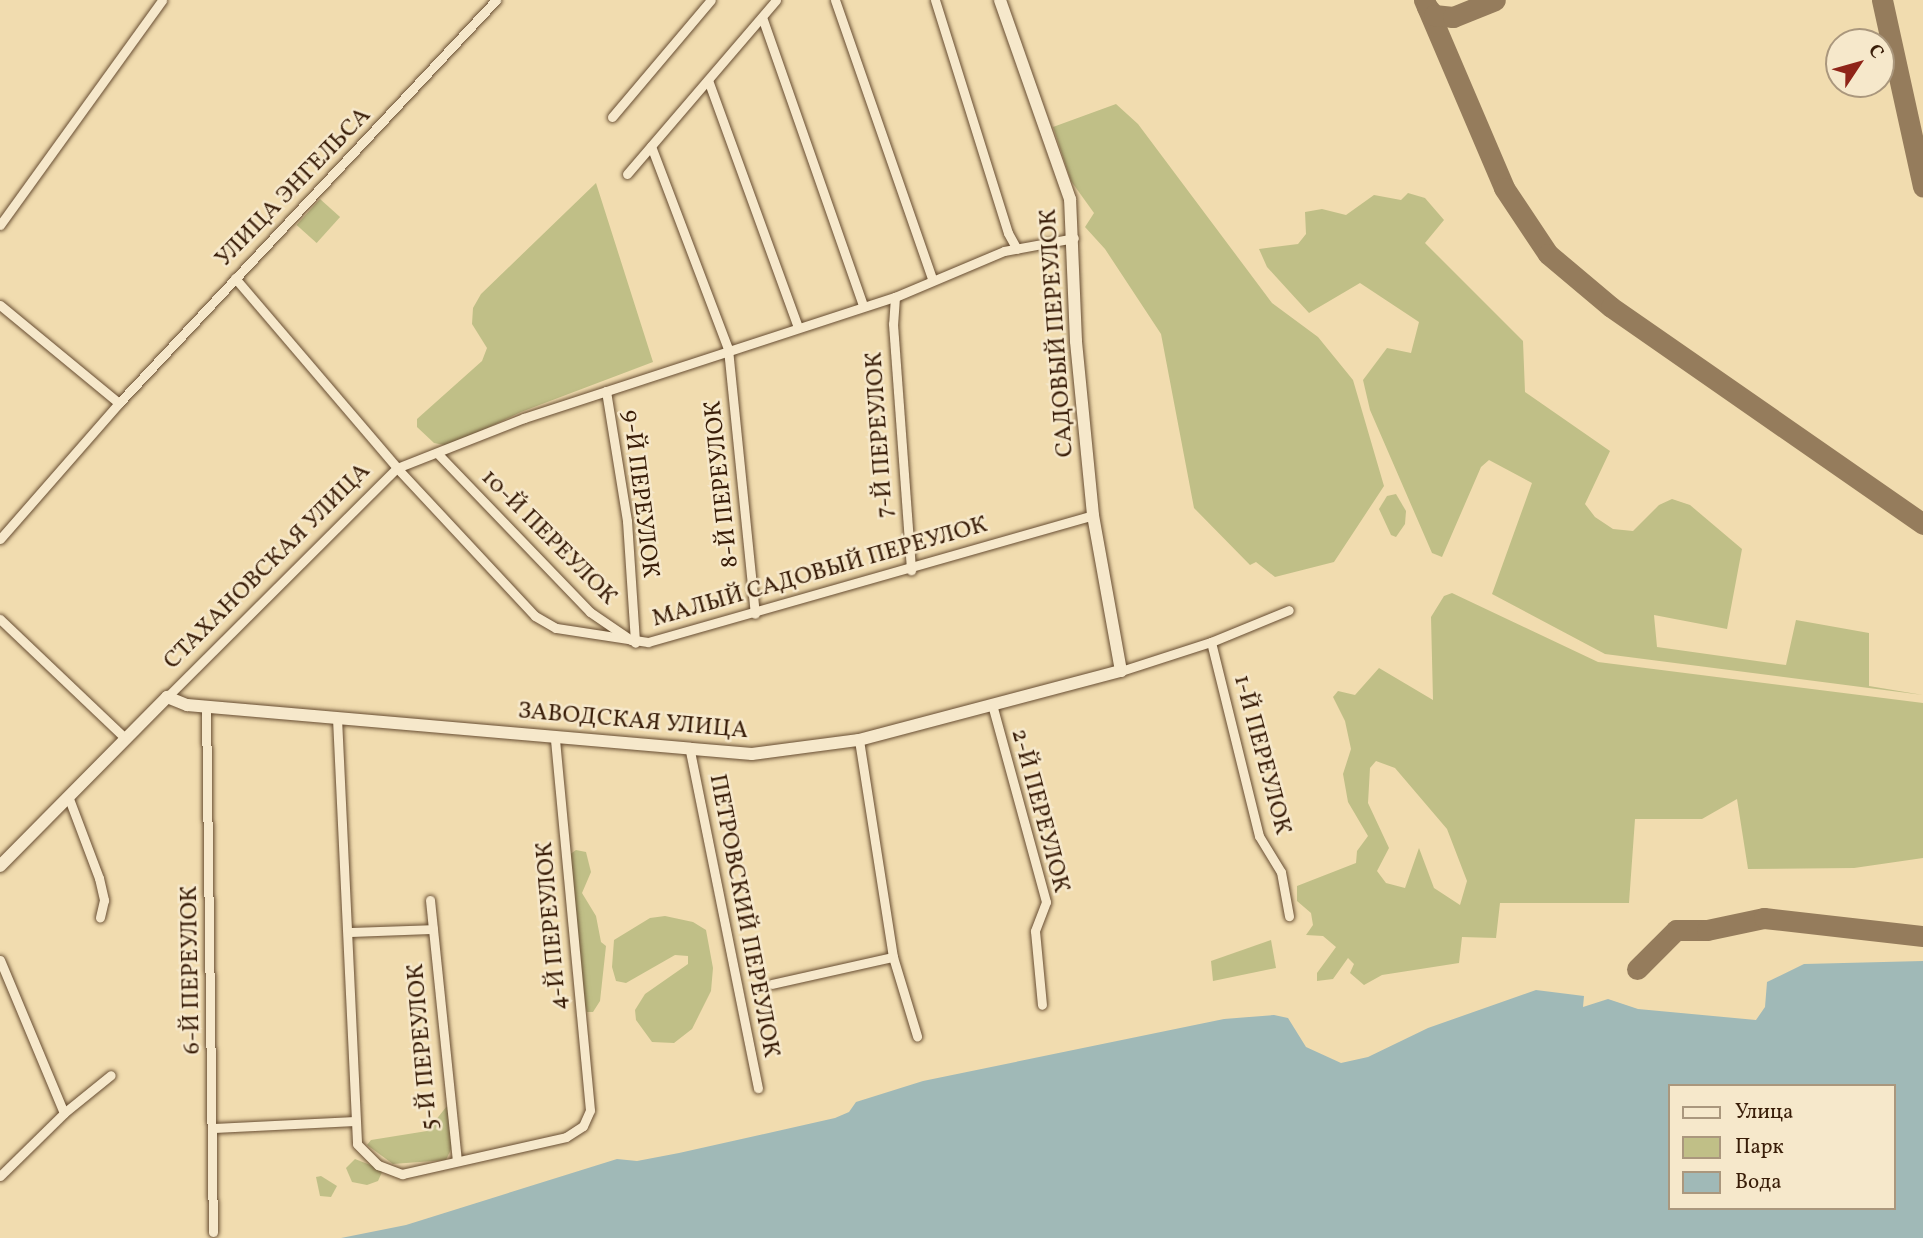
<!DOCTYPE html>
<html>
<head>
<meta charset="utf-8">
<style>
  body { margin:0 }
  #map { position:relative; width:1923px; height:1238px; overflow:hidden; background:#f1dcaf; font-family:Vollkorn,serif }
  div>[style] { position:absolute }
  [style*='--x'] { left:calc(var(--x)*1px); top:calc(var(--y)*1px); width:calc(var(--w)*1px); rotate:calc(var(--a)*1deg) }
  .green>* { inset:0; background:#c0bf87; transform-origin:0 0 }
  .water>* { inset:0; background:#a0b9b7 }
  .taxiway>* { height:21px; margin:-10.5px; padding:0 10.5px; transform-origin:10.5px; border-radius:10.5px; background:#957c5c }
  .roads { filter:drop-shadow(0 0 2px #674d32) drop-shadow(0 0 2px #674d32) }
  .street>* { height:9px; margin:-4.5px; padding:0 4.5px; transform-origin:4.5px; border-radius:4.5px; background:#f6e8cb }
  .secondary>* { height:12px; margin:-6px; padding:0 6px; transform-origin:6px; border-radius:6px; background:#f6e8cb }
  span { translate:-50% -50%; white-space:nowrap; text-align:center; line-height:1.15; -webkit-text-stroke:5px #f6e8cb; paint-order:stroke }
  .street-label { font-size:24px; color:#391d08 }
  .legend { position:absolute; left:1668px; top:1084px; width:228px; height:126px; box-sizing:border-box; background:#f6e8cb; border:2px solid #aa977d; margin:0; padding:9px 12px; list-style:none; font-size:21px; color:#391d08 }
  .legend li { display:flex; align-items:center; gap:14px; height:35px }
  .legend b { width:35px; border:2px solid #aa977d }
  .north { position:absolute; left:1825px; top:28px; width:70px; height:70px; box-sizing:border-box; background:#f6e8cb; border:2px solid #aa977d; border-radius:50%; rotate:54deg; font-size:19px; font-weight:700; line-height:28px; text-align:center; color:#391d08 }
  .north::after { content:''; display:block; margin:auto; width:24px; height:32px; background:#8f2418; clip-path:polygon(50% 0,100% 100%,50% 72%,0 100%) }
</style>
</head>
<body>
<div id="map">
  <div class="green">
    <div style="clip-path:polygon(1116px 104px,1138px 124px,1272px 303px,1318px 337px,1353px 380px,1384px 486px,1334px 562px,1275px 577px,1256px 562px,1250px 565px,1194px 508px,1161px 334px,1105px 249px,1085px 227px,1094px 213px,1071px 181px,1053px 127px)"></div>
    <div style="clip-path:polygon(596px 183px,653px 362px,521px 412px,449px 446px,434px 443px,417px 427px,417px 419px,482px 361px,487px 348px,472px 324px,473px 308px,481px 294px)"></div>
    <div style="clip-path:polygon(1408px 193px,1425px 198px,1444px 220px,1425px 243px,1523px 341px,1525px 392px,1610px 451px,1585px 504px,1595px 517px,1613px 529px,1633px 531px,1659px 505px,1672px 499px,1690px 505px,1742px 549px,1727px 629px,1654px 615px,1657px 647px,1786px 665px,1796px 620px,1869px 633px,1869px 686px,1923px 695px,1605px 654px,1492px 594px,1532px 483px,1489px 460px,1481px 467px,1442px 557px,1432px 553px,1370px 410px,1363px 380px,1387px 348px,1411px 353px,1419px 322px,1360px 283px,1309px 313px,1267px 267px,1259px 249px,1298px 244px,1306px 234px,1305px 212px,1322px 209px,1346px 215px,1374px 195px,1401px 200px)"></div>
    <div style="left:320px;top:199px;width:27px;height:35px;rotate:42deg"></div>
    <div style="clip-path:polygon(1396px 494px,1406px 511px,1405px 524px,1396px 537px,1391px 535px,1379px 509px,1387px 496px)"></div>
    <div style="clip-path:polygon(evenodd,1452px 593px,1598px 662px,1923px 703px,1923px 858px,1854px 868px,1748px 869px,1737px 799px,1702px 819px,1635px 819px,1629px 903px,1500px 903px,1496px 938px,1462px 937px,1459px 963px,1382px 975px,1364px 985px,1350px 973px,1354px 964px,1348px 958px,1333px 979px,1317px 981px,1317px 973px,1336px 947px,1323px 936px,1306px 935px,1313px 925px,1311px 913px,1297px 901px,1297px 886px,1356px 863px,1357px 851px,1368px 836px,1348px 802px,1343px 774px,1351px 749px,1345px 721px,1333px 697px,1338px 691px,1355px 695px,1379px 668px,1433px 700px,1431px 617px,1444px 596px,1452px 593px,1376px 761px,1395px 768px,1447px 829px,1467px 881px,1460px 905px,1434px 888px,1419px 848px,1405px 888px,1386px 883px,1377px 871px,1389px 848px,1368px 803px,1370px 768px,1376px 761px)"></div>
    <div style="clip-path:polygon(576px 850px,586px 852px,591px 872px,582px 893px,596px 916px,601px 942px,606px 946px,600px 1001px,593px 1012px,587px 1012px,583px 998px,569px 855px)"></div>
    <div style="clip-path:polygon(665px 916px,693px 922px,706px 930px,713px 968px,711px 991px,692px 1029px,674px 1043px,652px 1042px,636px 1020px,635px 1010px,645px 994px,688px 964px,688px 956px,675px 955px,626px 983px,616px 981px,612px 967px,614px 940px,650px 918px)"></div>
    <div style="clip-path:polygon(1271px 940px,1276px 968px,1213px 981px,1211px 961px)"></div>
    <div style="clip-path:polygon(447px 1106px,453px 1145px,446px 1160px,393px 1164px,367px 1145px,371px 1140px,427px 1131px)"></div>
    <div style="clip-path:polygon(355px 1159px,383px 1170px,378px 1181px,367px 1185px,352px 1182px,346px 1168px)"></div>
    <div style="clip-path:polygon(321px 1176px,337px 1186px,331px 1197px,320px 1196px,316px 1177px)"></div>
  </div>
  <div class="water">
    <div style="clip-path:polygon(evenodd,1923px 961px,1923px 1238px,341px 1238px,406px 1225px,617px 1159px,637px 1161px,679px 1153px,835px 1118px,849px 1112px,856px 1102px,923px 1081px,1224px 1019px,1274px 1015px,1288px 1018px,1306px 1047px,1341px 1063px,1368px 1057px,1428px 1028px,1536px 990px,1584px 996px,1583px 1007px,1608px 999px,1638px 1009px,1756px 1020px,1765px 1007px,1767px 982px,1804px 964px,1923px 961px,1669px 1086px,1893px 1086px,1893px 1208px,1669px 1208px,1669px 1086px)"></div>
  </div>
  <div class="taxiway">
    <div style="--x:1424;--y:0;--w:204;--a:66.9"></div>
    <div style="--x:1504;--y:188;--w:79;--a:56.3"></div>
    <div style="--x:1548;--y:254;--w:82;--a:40.1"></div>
    <div style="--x:1611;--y:307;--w:380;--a:34.8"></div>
    <div style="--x:1882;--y:0;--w:191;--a:77.6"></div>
    <div style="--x:1427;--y:7;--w:11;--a:49"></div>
    <div style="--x:1434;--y:15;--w:19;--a:6"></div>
    <div style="--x:1453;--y:17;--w:45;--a:-22"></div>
    <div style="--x:1637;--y:969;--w:55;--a:-45"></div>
    <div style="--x:1676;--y:930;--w:31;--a:0"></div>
    <div style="--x:1707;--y:930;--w:58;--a:-11.9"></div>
    <div style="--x:1764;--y:918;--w:160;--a:6.5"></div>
  </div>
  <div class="roads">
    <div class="street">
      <div style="--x:835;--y:0;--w:295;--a:70.8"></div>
      <div style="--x:935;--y:0;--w:244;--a:72.6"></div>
      <div style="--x:1008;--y:233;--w:18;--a:61"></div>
      <div style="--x:762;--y:17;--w:305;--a:70.7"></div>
      <div style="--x:708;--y:80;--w:263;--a:70"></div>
      <div style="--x:612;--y:117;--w:153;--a:-49.8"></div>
      <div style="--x:651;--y:146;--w:217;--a:69.2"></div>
      <div style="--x:728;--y:349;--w:266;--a:84.2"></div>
      <div style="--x:627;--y:174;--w:229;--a:-49.4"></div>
      <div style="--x:0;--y:225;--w:277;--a:-54.2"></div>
      <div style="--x:235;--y:278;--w:250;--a:49.5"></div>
      <div style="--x:397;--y:468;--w:202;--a:47"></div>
      <div style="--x:535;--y:616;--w:24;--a:30"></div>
      <div style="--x:556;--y:628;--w:93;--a:8.7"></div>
      <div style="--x:648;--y:642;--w:463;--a:-15.9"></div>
      <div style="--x:895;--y:297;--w:27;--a:94"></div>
      <div style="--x:893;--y:324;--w:247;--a:85.8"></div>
      <div style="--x:0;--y:305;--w:154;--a:39.5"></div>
      <div style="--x:606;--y:391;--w:132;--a:80.8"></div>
      <div style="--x:627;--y:521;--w:122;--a:86.2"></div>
      <div style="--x:439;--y:455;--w:218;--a:46.1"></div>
      <div style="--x:590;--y:612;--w:50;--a:34.3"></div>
      <div style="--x:0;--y:539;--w:181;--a:-48.8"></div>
      <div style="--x:119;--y:403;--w:552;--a:-46.91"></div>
      <div style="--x:0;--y:619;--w:171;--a:43.6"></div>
      <div style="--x:1211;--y:642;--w:200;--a:76.1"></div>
      <div style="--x:1259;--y:836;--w:42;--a:58.6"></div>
      <div style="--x:1281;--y:872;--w:45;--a:79.7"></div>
      <div style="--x:1121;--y:671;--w:95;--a:-17.9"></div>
      <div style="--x:1211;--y:642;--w:84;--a:-22.3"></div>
      <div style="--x:167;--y:697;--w:325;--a:-44.9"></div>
      <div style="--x:397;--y:468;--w:136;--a:-21.5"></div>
      <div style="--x:524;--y:418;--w:390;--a:-18.1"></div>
      <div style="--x:895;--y:297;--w:118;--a:-22.9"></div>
      <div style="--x:1004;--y:251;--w:71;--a:-10.5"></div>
      <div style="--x:206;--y:707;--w:525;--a:89.24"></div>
      <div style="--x:993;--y:708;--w:201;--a:74.7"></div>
      <div style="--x:1046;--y:902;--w:31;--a:111"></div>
      <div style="--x:1035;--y:931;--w:74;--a:84.6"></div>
      <div style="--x:337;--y:718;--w:426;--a:87.3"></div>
      <div style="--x:357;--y:1144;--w:30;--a:45"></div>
      <div style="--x:378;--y:1165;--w:26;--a:21"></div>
      <div style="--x:402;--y:1174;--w:168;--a:-12.7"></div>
      <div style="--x:566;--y:1137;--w:20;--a:-33"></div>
      <div style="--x:583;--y:1126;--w:17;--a:-66"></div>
      <div style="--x:590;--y:1110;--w:375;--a:-95.4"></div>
      <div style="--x:859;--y:740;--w:220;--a:81.1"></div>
      <div style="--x:893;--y:957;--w:83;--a:73.1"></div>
      <div style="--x:690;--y:751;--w:344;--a:78.6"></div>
      <div style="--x:68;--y:796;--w:88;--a:69.3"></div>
      <div style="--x:99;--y:878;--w:23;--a:77"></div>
      <div style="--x:104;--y:900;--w:18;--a:103"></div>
      <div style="--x:430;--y:900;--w:261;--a:84.1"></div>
      <div style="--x:348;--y:932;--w:85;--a:-2"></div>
      <div style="--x:0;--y:960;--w:166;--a:67.3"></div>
      <div style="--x:772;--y:984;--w:124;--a:-12.6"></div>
      <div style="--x:214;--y:1128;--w:141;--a:-2.8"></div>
      <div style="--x:0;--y:1176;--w:90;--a:-44.5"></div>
      <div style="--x:64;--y:1113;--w:60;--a:-39"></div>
    </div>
    <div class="secondary">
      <div style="--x:0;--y:866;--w:238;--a:-45.3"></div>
      <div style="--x:167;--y:697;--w:22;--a:22"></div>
      <div style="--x:187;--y:705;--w:567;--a:4.96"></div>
      <div style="--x:752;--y:754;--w:108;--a:-7.5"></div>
      <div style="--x:859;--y:740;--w:271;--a:-14.8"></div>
      <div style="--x:1121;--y:671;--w:158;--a:-100.2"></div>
      <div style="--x:1093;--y:515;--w:175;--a:-95.6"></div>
      <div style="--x:1076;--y:341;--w:142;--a:-92.4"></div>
      <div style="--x:1070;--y:199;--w:211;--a:-109.4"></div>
    </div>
  </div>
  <div class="street-label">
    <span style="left:294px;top:188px;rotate:-46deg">УЛИЦА ЭНГЕЛЬСА</span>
    <span style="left:1058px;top:333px;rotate:-94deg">САДОВЫЙ ПЕРЕУЛОК</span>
    <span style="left:881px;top:435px;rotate:-94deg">7-Й ПЕРЕУЛОК</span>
    <span style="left:723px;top:484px;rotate:-96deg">8-Й ПЕРЕУЛОК</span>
    <span style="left:639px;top:494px;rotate:83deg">9-Й ПЕРЕУЛОК</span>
    <span style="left:548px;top:538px;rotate:45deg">10-Й ПЕРЕУЛОК</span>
    <span style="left:268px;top:567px;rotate:-45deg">СТАХАНОВСКАЯ УЛИЦА</span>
    <span style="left:820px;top:573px;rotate:-16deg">МАЛЫЙ САДОВЫЙ ПЕРЕУЛОК</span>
    <span style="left:633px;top:722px;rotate:5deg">ЗАВОДСКАЯ УЛИЦА</span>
    <span style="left:1261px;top:755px;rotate:75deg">1-Й ПЕРЕУЛОК</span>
    <span style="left:1039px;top:811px;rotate:75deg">2-Й ПЕРЕУЛОК</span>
    <span style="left:743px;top:916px;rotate:79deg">ПЕТРОВСКИЙ ПЕРЕУЛОК</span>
    <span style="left:553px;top:926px;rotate:-95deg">4-Й ПЕРЕУЛОК</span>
    <span style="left:192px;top:970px;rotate:-91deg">6-Й ПЕРЕУЛОК</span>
    <span style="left:424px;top:1047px;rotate:-95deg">5-Й ПЕРЕУЛОК</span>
  </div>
  <ul class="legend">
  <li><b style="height:9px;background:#f6e8cb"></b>Улица</li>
  <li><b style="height:19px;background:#c0bf87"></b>Парк</li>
  <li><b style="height:19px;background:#a0b9b7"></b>Вода</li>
  </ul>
  <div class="north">С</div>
</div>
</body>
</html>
